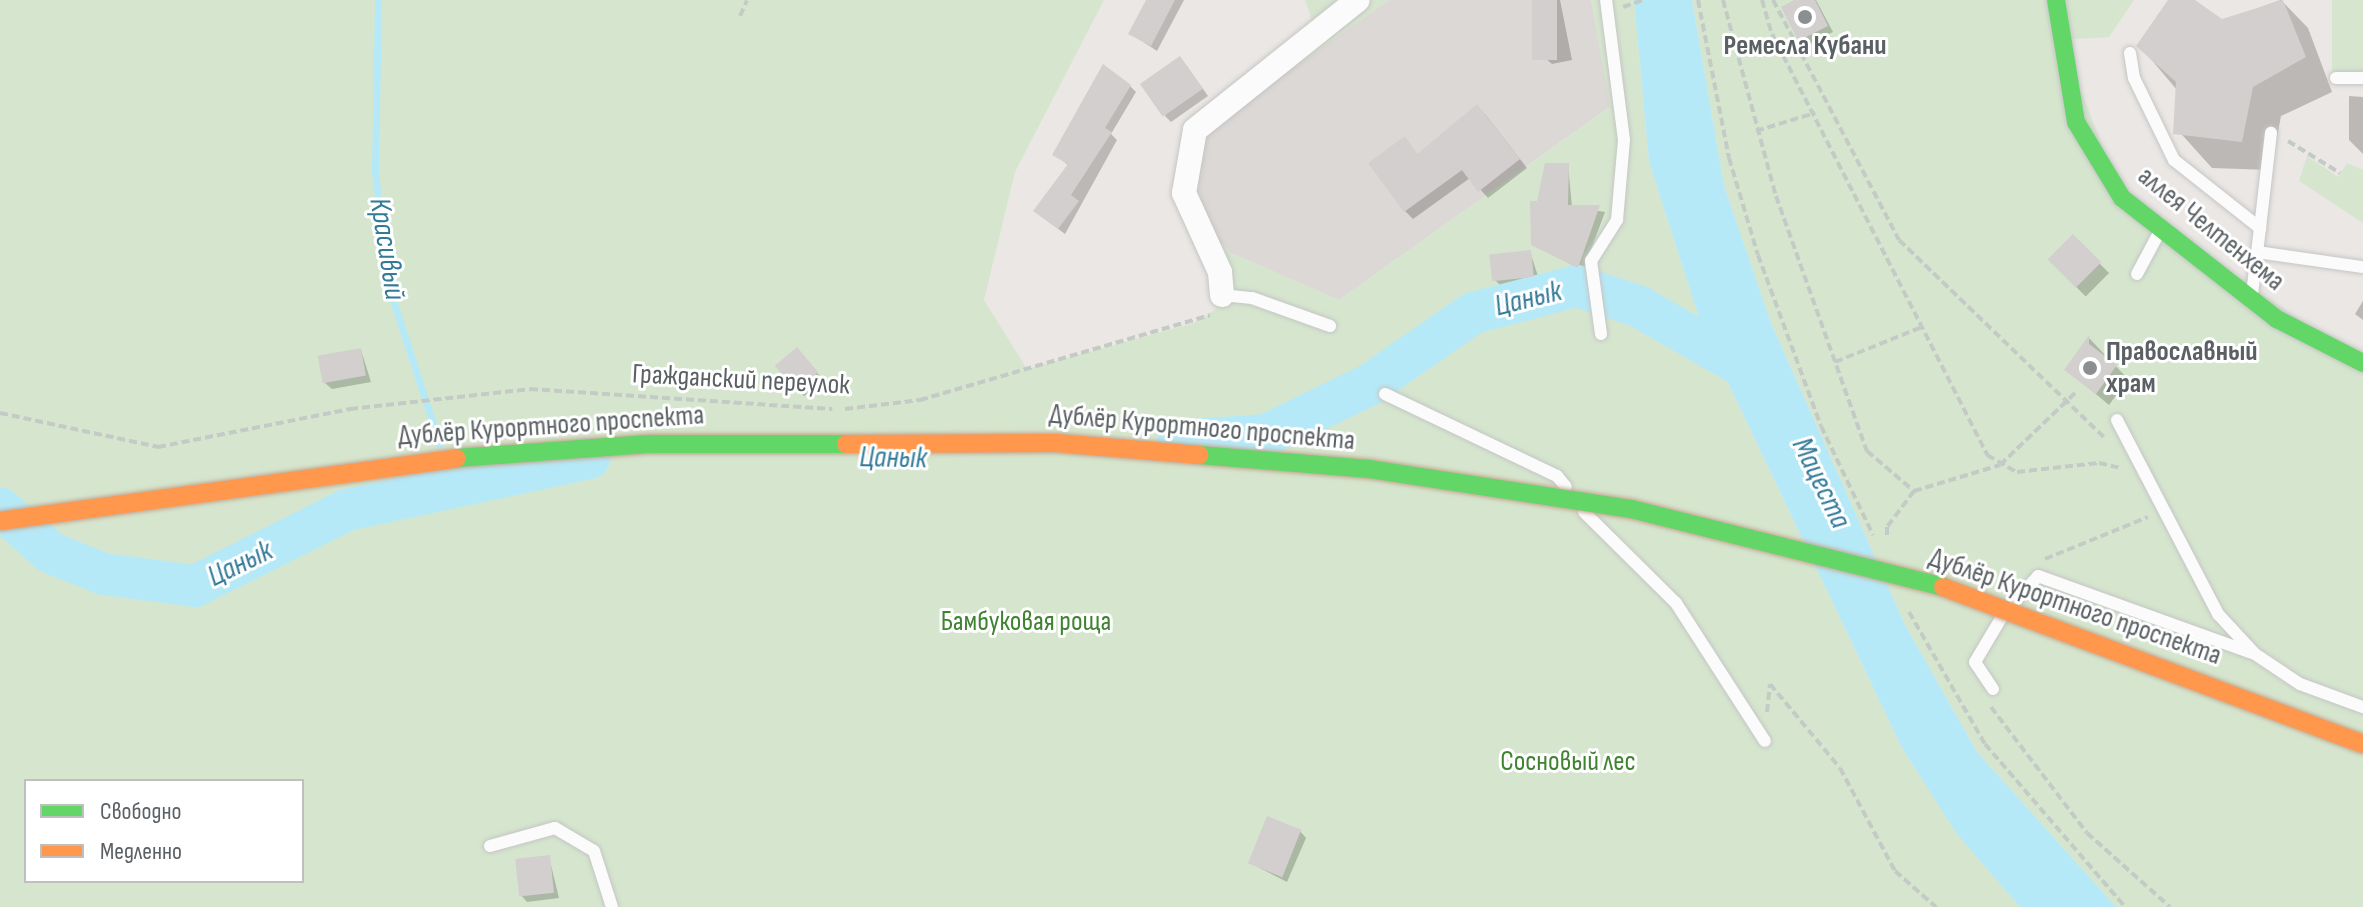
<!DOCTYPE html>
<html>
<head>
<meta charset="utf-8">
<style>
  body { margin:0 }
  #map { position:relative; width:2363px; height:907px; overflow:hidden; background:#eae7e4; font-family:"Sofia Sans Condensed",sans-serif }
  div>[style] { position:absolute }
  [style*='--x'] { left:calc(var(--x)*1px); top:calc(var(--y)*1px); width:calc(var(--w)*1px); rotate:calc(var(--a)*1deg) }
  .industrial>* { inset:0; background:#dbd8d5 }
  .green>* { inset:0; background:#d6e6ce; transform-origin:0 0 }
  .water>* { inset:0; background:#b6e9f7 }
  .shadow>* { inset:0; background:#0003; transform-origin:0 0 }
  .stream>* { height:7px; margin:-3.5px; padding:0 3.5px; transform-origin:3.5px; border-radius:3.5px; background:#b6e9f7 }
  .river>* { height:42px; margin:-21px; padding:0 21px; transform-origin:21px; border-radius:21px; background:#b6e9f7 }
  .building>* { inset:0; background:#d2cfce; transform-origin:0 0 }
  .path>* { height:4px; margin-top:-2px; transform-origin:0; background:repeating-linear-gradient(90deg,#c4cac5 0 8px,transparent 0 12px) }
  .roads { filter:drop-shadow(0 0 2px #c5c6c5) drop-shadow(0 0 2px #c5c6c5) }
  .lane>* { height:12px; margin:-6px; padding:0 6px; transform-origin:6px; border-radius:6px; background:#fcfbfb }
  .street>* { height:24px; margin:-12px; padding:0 12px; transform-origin:12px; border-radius:12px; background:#fcfbfb }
  .fast>* { height:18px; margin:-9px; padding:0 9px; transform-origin:9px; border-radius:9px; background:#63d668 }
  .bridges { filter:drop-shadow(0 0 2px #c2a892) drop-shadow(0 0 2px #c2a892) }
  .fast-bridge>* { height:18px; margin:-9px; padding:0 9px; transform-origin:9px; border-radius:9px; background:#63d668 }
  .slow-bridge>* { height:18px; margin:-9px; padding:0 9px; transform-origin:9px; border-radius:9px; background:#ff974d }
  .dots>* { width:22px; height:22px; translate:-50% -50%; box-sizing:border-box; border:4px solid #fff; border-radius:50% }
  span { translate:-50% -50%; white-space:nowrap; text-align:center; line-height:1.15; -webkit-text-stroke:6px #fff; paint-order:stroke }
  .poi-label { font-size:28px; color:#5a6063; font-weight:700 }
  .left { translate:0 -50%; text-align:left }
  .street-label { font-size:28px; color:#5a6063 }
  .park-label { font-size:28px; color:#3f8331 }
  .water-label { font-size:30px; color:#337a99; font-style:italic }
  .legend { position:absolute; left:24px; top:779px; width:280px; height:104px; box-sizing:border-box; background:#fff; border:2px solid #bdbfc1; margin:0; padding:10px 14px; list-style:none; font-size:24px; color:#5a6063 }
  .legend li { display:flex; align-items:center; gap:16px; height:40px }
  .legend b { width:40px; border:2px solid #bdbfc1 }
</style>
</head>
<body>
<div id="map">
  <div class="industrial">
    <div style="clip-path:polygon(1389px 0,1591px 0,1611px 106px,1339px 300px,1231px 253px,1207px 230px,1190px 193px,1207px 128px)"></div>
  </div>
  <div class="green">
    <div style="clip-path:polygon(evenodd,0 0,1104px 0,1015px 172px,984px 300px,1027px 369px,1194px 323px,1216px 309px,1223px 284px,1190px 216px,1186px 148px,1230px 95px,1316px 32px,1305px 0,1389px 0,1207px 128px,1190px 193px,1207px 230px,1231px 253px,1339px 300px,1610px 107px,1591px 0,1634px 0,1649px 162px,1703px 330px,1902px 748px,1957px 833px,2020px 907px,0 907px,0 0,26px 781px,302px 781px,302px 881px,26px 881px,26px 781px)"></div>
    <div style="clip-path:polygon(1692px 0,2134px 0,2109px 37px,2062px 40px,2122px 198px,2363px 363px,2363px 907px,2116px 907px,1977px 752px,1905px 625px,1771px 323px,1724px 186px)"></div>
    <div style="left:2332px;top:0;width:31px;height:78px"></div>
    <div style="clip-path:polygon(2307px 156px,2338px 177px,2347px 163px,2363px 170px,2363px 223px,2299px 181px)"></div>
  </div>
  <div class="water">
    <div style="clip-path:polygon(1634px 0,1692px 0,1724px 186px,1771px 323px,1905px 625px,1977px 752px,2116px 907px,2020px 907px,1957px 834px,1902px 748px,1703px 330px,1649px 162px)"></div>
  </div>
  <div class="shadow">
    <div style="clip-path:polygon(1148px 0,1184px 0,1157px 51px,1131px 34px)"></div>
    <div style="clip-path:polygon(1534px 0,1560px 0,1572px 60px,1552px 64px,1545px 58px)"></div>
    <div style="clip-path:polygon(1799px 0,1816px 0,1833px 32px,1806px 46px,1783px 8px)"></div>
    <div style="clip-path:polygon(2174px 0,2190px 0,2221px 21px,2281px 0,2308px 28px,2332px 92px,2281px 116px,2271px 170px,2212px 168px,2175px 127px,2177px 90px,2139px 45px)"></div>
    <div style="clip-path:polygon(1186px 65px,1208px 96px,1171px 122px,1165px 116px)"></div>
    <div style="clip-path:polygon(1130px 86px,1136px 92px,1111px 134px,1117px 140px,1065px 234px,1042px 217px,1069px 166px,1055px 154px)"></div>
    <div style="clip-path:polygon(2349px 96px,2363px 97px,2363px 154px,2349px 140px)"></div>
    <div style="clip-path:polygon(1485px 114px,1527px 168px,1488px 198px,1470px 178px,1413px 219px,1405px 211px,1404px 139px,1419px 156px)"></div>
    <div style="clip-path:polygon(1568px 165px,1572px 207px,1605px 212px,1583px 271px,1533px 244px,1539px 203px)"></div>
    <div style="left:2073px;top:237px;width:51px;height:33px;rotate:45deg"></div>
    <div style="clip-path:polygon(1530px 252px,1540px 282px,1500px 285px,1494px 279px)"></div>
    <div style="clip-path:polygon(2363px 301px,2363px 320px,2355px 314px)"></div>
    <div style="clip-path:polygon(2089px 338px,2128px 379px,2109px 405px,2067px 370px)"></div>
    <div style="clip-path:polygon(361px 350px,371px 382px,332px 389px,325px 383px)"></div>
    <div style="clip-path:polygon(803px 356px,823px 380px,804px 396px,798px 390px)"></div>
    <div style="clip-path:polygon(1300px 831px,1306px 838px,1287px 882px,1250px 863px)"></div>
    <div style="clip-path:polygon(549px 857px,559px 898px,527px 902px,521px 895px)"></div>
  </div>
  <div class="stream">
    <div style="--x:378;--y:0;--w:172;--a:91"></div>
    <div style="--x:375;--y:172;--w:114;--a:83.4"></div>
    <div style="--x:388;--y:285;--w:168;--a:72"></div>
    <div style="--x:449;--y:472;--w:18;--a:71"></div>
  </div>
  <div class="river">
    <div style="--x:1178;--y:441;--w:88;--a:-3.9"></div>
    <div style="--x:1266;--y:435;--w:114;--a:-25.9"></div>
    <div style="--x:1369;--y:385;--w:126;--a:-34.7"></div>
    <div style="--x:1473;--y:313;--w:107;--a:-14.6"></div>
    <div style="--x:1577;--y:286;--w:64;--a:18.2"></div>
    <div style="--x:1638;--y:306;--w:144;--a:29.9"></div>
    <div style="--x:0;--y:508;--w:68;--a:41.4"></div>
    <div style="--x:51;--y:553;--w:57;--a:21.6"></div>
    <div style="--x:104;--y:574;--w:92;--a:7.5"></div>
    <div style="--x:195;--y:586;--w:170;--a:-26.6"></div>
    <div style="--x:347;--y:510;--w:248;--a:-12.1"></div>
  </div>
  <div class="building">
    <div style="clip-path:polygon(1146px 0,1175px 0,1151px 46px,1128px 34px)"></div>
    <div style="left:1532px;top:0;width:25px;height:60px"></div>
    <div style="clip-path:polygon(1794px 0,1815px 0,1828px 26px,1798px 41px,1781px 7px)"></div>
    <div style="clip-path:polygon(2168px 0,2195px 0,2222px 19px,2283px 0,2306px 57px,2253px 87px,2242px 142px,2173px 134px,2176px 82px,2136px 46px)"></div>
    <div style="left:1180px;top:56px;width:40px;height:49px;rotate:55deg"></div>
    <div style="clip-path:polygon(1103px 64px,1131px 85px,1105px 128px,1112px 132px,1071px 195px,1079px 201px,1058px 229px,1033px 211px,1068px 164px,1052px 155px)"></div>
    <div style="clip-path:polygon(1477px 104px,1520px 159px,1478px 192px,1462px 170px,1404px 212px,1368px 163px,1405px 136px,1417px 154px)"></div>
    <div style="clip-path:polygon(1545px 163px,1569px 163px,1568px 205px,1600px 205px,1578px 268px,1531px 245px,1530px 201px,1537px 201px)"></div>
    <div style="left:2073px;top:234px;width:40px;height:36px;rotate:45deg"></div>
    <div style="left:1531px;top:250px;width:27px;height:42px;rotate:84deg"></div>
    <div style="clip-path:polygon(2089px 335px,2089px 344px,2117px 365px,2096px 394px,2064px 370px)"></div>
    <div style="left:797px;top:347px;width:33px;height:29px;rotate:50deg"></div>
    <div style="left:361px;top:348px;width:28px;height:44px;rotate:80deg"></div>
    <div style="left:1267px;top:816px;width:37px;height:51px;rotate:22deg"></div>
    <div style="left:550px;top:855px;width:38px;height:35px;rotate:84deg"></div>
  </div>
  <div class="path">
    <div style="--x:1698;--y:0;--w:161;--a:78.9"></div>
    <div style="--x:1729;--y:158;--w:101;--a:73.4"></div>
    <div style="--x:1758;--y:255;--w:182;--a:69.8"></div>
    <div style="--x:1821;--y:426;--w:121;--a:64.5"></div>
    <div style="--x:1723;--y:0;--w:203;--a:74.9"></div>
    <div style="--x:1776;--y:196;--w:271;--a:70.4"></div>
    <div style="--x:1867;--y:451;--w:62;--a:40.4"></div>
    <div style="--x:1914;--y:491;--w:45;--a:126.9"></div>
    <div style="--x:1887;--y:527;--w:12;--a:90"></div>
    <div style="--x:1762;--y:0;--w:35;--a:74"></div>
    <div style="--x:1772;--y:34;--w:473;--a:62.9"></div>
    <div style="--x:1987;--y:455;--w:34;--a:30"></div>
    <div style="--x:2017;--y:472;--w:82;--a:-6.3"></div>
    <div style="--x:2099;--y:463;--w:23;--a:13"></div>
    <div style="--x:1773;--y:0;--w:271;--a:62.3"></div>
    <div style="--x:1899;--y:240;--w:286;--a:43.9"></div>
    <div style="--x:1623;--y:7;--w:21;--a:-19"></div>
    <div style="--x:740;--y:16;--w:17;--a:-66"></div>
    <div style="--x:1756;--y:131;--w:62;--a:-17"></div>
    <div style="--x:2288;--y:141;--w:61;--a:31.6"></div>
    <div style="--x:1835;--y:362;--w:94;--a:-21.9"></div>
    <div style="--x:845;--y:409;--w:76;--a:-6.8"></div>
    <div style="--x:920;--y:400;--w:302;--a:-16.3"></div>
    <div style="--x:0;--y:413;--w:162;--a:12.1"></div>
    <div style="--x:158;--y:447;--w:196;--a:-11.2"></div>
    <div style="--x:350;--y:409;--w:181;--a:-6.3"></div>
    <div style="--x:530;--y:389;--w:303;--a:3.8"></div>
    <div style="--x:1914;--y:491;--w:90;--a:-16.8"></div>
    <div style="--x:2000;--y:465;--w:104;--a:-43.8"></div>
    <div style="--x:2045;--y:559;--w:111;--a:-22.2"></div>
    <div style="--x:1909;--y:612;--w:152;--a:60.1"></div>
    <div style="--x:1985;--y:744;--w:215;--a:49.3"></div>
    <div style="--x:1991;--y:707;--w:158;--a:52.7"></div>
    <div style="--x:2087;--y:833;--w:111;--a:41.7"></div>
    <div style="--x:1767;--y:712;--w:28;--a:-84"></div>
    <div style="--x:1770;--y:684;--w:109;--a:50.2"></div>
    <div style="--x:1840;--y:768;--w:117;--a:61.9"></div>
    <div style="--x:1895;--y:871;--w:55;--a:41.3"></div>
  </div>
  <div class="roads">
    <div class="lane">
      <div style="--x:2130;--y:53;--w:25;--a:81"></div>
      <div style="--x:2134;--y:78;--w:91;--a:64"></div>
      <div style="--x:2174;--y:160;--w:110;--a:38.3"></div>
      <div style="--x:2260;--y:228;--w:66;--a:96.9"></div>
      <div style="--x:2336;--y:78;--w:27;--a:0"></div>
      <div style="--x:2260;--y:228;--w:96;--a:-83.4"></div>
      <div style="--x:2257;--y:252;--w:107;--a:8.1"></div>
      <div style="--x:2137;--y:274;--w:49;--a:-61.9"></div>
      <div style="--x:1222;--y:295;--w:30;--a:6"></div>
      <div style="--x:1252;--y:298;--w:83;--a:19.7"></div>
      <div style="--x:1601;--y:334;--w:74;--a:-97.8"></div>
      <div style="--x:1591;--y:261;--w:49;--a:-57.6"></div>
      <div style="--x:1617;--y:220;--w:80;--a:-85"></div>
      <div style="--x:1624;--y:140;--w:141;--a:-97.3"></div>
      <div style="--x:1385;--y:394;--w:191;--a:25.5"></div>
      <div style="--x:1557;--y:476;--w:14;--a:51"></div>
      <div style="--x:2117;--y:420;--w:219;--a:62.5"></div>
      <div style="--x:2218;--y:614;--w:54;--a:47.2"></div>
      <div style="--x:2255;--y:654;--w:54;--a:33.7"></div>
      <div style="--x:2300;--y:684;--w:67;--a:20.1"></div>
      <div style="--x:1584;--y:512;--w:129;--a:44.7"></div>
      <div style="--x:1676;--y:603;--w:164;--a:57.2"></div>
      <div style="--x:2015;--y:601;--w:34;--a:-47"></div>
      <div style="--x:2038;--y:576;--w:227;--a:19.8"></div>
      <div style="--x:1993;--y:689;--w:32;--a:-124"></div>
      <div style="--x:1975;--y:662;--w:55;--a:-59.2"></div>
      <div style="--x:490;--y:846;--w:67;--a:-15.5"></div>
      <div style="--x:555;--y:828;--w:45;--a:30.5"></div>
      <div style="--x:594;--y:851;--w:59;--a:72.2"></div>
    </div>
    <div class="street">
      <div style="--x:1222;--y:295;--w:23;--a:-95"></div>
      <div style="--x:1220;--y:272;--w:87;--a:-114.5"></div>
      <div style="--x:1184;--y:193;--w:64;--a:-80.1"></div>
      <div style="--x:1195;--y:130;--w:208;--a:-38.6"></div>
    </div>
    <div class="fast">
      <div style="--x:2056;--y:0;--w:124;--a:80.7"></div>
      <div style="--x:2076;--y:122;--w:89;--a:58.8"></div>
      <div style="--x:2122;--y:198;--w:197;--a:38"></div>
      <div style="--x:2277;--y:319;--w:97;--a:27.1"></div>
    </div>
  </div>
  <div class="bridges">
    <div class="fast-bridge">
      <div style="--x:1199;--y:455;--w:171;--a:4.7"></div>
      <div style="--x:1369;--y:469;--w:265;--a:8.7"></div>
      <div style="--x:1631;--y:509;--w:322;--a:14"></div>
      <div style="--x:457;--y:458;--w:191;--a:-4.2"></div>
      <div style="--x:647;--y:444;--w:199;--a:0"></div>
    </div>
    <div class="slow-bridge">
      <div style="--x:846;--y:444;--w:210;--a:-0.3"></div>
      <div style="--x:1056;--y:443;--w:144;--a:4.8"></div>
      <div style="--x:0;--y:521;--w:461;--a:-7.8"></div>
      <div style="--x:1943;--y:587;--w:448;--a:20.5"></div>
    </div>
  </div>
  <div class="dots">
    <div style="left:1805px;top:17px;background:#8c8f90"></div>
    <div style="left:2090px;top:368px;background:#8c8f90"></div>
  </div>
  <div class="poi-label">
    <span style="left:1805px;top:46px">Ремесла Кубани</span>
    <span class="left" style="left:2106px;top:368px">Православный<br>храм</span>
  </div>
  <div class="street-label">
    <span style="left:2211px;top:229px;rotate:39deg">аллея Челтенхема</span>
    <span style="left:741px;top:380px;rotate:3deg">Гражданский переулок</span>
    <span style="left:551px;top:426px;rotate:-4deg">Дублёр Курортного проспекта</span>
    <span style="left:1202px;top:428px;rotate:5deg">Дублёр Курортного проспекта</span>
    <span style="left:2075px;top:607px;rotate:19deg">Дублёр Курортного проспекта</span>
  </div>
  <div class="park-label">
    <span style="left:1026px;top:622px">Бамбуковая роща</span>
    <span style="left:1568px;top:762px">Сосновый лес</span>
  </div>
  <div class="water-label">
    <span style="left:387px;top:249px;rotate:81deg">Красивый</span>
    <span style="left:1528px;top:299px;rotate:-14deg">Цанык</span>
    <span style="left:893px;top:458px;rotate:1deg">Цанык</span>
    <span style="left:1821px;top:483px;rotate:64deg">Мацеста</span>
    <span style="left:240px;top:564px;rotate:-26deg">Цанык</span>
  </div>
  <ul class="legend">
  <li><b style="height:10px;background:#63d668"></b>Свободно</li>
  <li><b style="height:10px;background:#ff974d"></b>Медленно</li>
  </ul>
</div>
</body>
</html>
